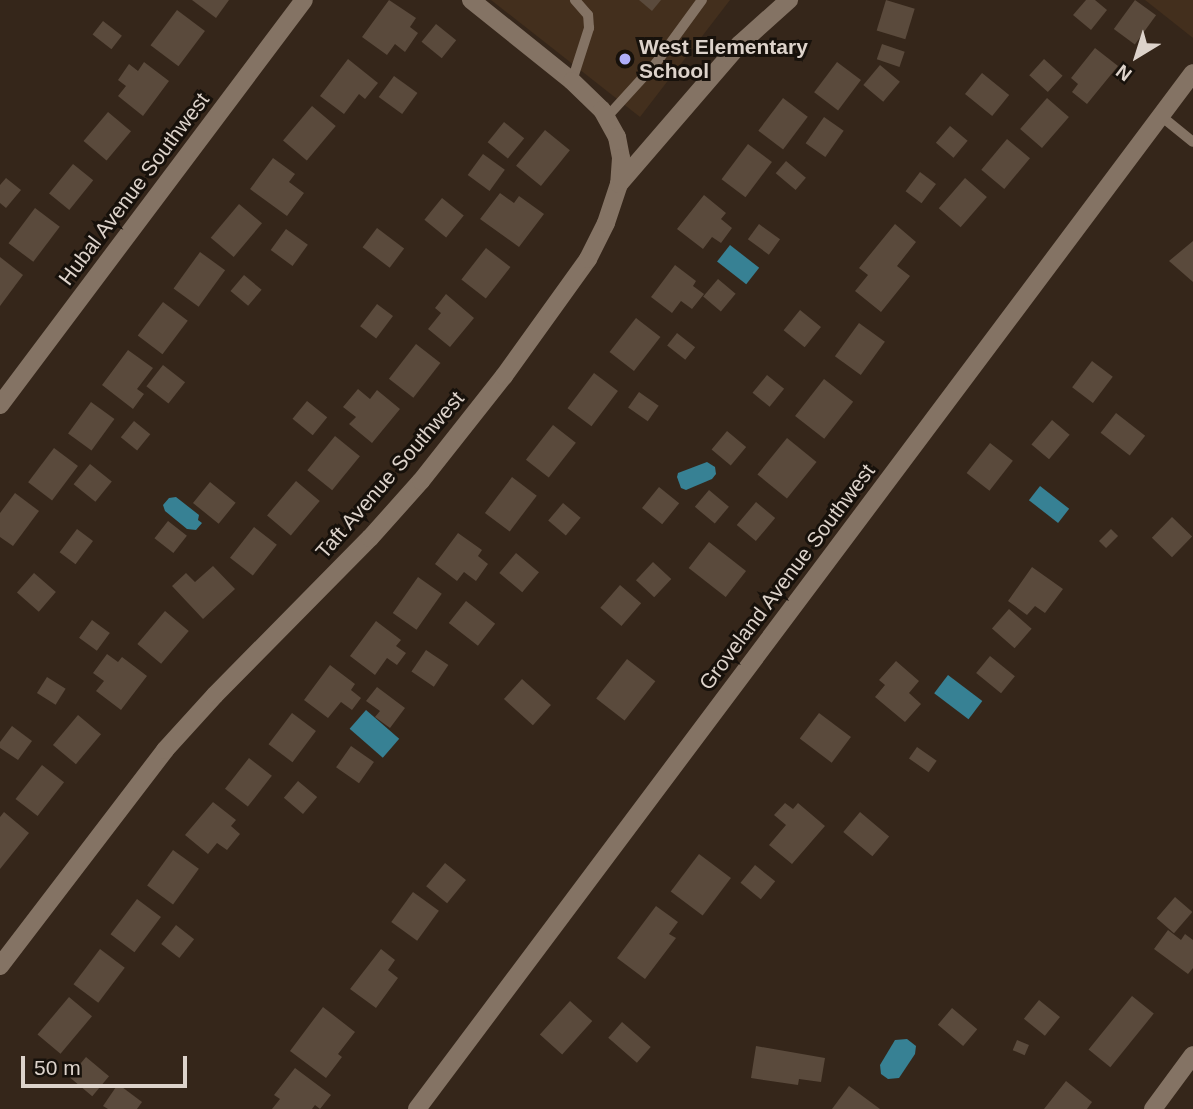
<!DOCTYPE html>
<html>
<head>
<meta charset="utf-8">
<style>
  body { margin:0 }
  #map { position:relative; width:1193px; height:1109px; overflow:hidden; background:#35261a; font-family:Helvetica,sans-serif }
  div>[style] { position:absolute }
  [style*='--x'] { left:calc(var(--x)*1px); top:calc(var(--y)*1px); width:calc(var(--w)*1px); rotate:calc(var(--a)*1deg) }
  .built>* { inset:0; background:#432f1d }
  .water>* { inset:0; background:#378194; transform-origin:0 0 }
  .building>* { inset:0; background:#5a4a3c; transform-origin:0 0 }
  .service>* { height:10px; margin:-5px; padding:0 5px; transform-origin:5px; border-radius:5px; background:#847364 }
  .minor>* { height:18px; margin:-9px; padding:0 9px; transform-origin:9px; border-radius:9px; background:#847364 }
  .dots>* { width:19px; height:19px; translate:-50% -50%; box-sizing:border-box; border:4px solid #17110b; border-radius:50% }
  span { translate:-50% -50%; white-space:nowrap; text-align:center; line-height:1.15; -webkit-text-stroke:6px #17110b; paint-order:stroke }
  .poi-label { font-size:21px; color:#ddd3cb; font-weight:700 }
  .left { translate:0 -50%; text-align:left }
  .street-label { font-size:21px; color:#ddd3cb }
  .north { position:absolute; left:1102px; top:21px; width:70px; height:70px; -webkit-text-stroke:5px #17110b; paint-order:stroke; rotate:218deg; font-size:19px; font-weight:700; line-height:28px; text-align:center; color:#ddd3cb }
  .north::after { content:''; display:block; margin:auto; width:24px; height:32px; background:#ddd3cb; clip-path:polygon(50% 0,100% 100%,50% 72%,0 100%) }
  .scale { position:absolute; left:21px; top:1056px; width:166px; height:32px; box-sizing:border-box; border:4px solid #ddd3cb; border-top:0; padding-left:9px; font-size:21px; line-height:24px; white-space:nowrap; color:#ddd3cb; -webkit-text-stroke:5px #17110b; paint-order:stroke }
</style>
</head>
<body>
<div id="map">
  <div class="built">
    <div style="clip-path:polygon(491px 0,730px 0,640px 117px)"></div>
    <div style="clip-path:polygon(1145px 0,1193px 0,1193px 38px)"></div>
  </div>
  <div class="water">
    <div style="left:730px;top:245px;width:37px;height:21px;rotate:38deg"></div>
    <div style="clip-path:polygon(707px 462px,715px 467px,716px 474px,712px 479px,686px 490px,681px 488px,677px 477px,678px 473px)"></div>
    <div style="left:1040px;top:486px;width:37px;height:18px;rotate:38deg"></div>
    <div style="clip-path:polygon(176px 497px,199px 515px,198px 520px,202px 523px,196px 530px,187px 529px,165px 511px,163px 505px,169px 498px)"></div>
    <div style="left:948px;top:675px;width:43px;height:23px;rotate:37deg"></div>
    <div style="left:366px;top:710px;width:44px;height:25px;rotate:41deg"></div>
    <div style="clip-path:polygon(907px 1039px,916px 1046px,915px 1054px,899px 1078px,888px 1079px,881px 1074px,880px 1065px,895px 1040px)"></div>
  </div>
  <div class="building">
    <div style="clip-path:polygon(192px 0,229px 0,216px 18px)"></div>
    <div style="clip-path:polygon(389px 0,416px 18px,410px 27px,418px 33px,405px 52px,395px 44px,387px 55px,362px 37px)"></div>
    <div style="clip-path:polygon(639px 0,661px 0,652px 11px)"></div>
    <div style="left:886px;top:0;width:30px;height:32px;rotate:17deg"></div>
    <div style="clip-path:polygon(1086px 0,1095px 0,1107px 10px,1091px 30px,1073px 15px)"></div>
    <div style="left:1135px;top:0;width:26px;height:36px;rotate:36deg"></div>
    <div style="left:177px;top:10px;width:35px;height:44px;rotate:37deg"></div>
    <div style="left:103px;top:21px;width:24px;height:17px;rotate:38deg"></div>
    <div style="left:436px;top:24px;width:26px;height:23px;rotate:39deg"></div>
    <div style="left:882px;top:44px;width:24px;height:16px;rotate:19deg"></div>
    <div style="clip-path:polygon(1095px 48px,1118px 66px,1087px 104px,1072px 92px,1078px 84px,1071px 78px)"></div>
    <div style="clip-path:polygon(348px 59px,378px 83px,365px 99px,359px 94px,344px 114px,320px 96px)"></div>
    <div style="left:1044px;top:59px;width:25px;height:22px;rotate:42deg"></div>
    <div style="clip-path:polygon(144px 62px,169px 81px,143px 116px,118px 96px,126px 86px,118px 80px,129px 64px,138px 71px)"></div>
    <div style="left:837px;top:62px;width:30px;height:38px;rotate:37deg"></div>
    <div style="left:880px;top:65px;width:26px;height:26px;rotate:40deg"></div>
    <div style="left:982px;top:73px;width:35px;height:27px;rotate:39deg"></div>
    <div style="left:394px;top:76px;width:29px;height:26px;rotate:36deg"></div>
    <div style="left:783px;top:98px;width:31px;height:41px;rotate:37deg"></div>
    <div style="left:1047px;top:98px;width:29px;height:41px;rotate:41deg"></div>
    <div style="left:312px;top:106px;width:31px;height:45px;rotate:40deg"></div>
    <div style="left:108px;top:112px;width:30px;height:38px;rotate:40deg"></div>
    <div style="left:824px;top:117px;width:24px;height:32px;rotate:35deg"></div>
    <div style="left:504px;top:122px;width:26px;height:26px;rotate:39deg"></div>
    <div style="left:950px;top:126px;width:23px;height:22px;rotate:40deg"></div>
    <div style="left:545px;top:130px;width:32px;height:46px;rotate:39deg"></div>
    <div style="left:1007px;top:139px;width:30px;height:40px;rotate:40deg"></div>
    <div style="left:748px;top:144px;width:30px;height:44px;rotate:37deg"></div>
    <div style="left:483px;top:154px;width:27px;height:26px;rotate:36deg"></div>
    <div style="clip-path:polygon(273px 158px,295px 174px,289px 182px,304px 193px,287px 216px,250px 189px)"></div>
    <div style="left:786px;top:161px;width:26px;height:16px;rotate:40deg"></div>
    <div style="left:73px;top:164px;width:26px;height:38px;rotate:39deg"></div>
    <div style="left:920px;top:172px;width:20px;height:24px;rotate:37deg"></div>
    <div style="clip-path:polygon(6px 178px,21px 190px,6px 208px,0 203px,0 185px)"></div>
    <div style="left:965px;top:178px;width:29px;height:40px;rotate:41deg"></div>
    <div style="clip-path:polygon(500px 193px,514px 203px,519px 196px,544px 214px,519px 247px,480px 219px)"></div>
    <div style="clip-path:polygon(704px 195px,726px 213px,721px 219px,732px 228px,721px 243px,712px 237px,703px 249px,677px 229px)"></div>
    <div style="left:442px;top:198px;width:28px;height:28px;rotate:39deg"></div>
    <div style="left:239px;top:204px;width:30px;height:44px;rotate:40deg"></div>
    <div style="left:35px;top:208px;width:31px;height:44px;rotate:37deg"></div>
    <div style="left:759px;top:224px;width:26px;height:19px;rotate:36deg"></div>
    <div style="clip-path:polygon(895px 224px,916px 242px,897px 266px,910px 276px,881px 312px,855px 291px,868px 275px,859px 268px)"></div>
    <div style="left:377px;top:228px;width:34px;height:24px;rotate:37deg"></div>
    <div style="left:286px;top:229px;width:27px;height:26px;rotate:36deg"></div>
    <div style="clip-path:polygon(1193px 241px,1193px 282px,1169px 261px)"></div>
    <div style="left:486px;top:248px;width:31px;height:40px;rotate:38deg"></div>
    <div style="left:200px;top:252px;width:31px;height:45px;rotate:36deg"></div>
    <div style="clip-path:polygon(0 257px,23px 275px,0 306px)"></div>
    <div style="clip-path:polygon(675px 265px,696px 281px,693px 286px,704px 294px,692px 309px,681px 301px,672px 313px,651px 297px)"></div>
    <div style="left:244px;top:275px;width:23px;height:21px;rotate:40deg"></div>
    <div style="left:718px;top:279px;width:23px;height:23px;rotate:40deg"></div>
    <div style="clip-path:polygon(446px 294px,474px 318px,450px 347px,428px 329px,441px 313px,435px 308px)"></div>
    <div style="left:163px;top:302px;width:31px;height:42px;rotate:37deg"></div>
    <div style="left:377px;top:304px;width:20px;height:28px;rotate:37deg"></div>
    <div style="left:800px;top:310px;width:27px;height:26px;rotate:39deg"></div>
    <div style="left:636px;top:318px;width:31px;height:43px;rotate:38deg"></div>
    <div style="left:859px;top:323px;width:32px;height:41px;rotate:36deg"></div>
    <div style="left:677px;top:333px;width:23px;height:16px;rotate:38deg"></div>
    <div style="left:416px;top:344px;width:31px;height:44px;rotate:38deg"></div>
    <div style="clip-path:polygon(128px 350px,153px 368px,137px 389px,144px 394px,133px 409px,102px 385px)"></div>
    <div style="left:1092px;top:361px;width:26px;height:33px;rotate:37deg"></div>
    <div style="left:163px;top:365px;width:28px;height:27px;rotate:38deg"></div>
    <div style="left:594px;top:373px;width:30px;height:44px;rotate:37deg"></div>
    <div style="left:767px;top:375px;width:22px;height:23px;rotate:39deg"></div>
    <div style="left:824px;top:379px;width:37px;height:47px;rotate:38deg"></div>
    <div style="clip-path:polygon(358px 389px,370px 399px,377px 390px,400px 409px,372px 443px,349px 424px,356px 417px,343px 407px)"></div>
    <div style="left:639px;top:392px;width:24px;height:19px;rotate:35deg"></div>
    <div style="left:307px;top:401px;width:26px;height:23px;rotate:39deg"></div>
    <div style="left:91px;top:402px;width:29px;height:39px;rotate:36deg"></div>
    <div style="left:1116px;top:413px;width:37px;height:25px;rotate:38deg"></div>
    <div style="left:1052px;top:420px;width:23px;height:32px;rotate:40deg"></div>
    <div style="left:134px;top:421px;width:21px;height:21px;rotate:39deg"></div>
    <div style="left:553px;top:425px;width:29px;height:44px;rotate:38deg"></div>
    <div style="left:727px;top:431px;width:25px;height:24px;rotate:40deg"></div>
    <div style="left:335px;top:436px;width:32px;height:44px;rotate:39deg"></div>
    <div style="left:787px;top:438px;width:38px;height:47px;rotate:39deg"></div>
    <div style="left:990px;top:443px;width:29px;height:38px;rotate:38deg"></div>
    <div style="left:54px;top:448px;width:30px;height:43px;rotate:37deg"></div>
    <div style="left:90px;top:464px;width:28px;height:26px;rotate:39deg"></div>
    <div style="left:512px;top:477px;width:31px;height:45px;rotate:37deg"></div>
    <div style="left:296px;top:481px;width:31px;height:45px;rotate:40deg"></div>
    <div style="left:210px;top:482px;width:33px;height:27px;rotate:39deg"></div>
    <div style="left:659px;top:487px;width:26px;height:27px;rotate:39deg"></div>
    <div style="left:709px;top:490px;width:26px;height:22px;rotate:40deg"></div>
    <div style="clip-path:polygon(15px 493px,39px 511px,13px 546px,0 537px,0 513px)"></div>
    <div style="left:756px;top:502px;width:25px;height:30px;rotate:40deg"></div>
    <div style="left:563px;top:503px;width:23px;height:23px;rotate:40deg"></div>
    <div style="left:1172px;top:517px;width:28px;height:29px;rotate:44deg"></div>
    <div style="left:168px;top:521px;width:24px;height:22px;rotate:38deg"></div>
    <div style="left:254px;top:527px;width:29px;height:39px;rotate:38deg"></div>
    <div style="left:77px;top:529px;width:20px;height:29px;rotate:37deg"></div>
    <div style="left:1111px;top:529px;width:10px;height:17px;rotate:45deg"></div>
    <div style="clip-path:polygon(458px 533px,482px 550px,478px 556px,488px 564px,476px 581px,464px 572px,457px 581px,435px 564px)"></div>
    <div style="left:709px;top:542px;width:47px;height:33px;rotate:38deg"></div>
    <div style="left:516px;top:553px;width:30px;height:26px;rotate:40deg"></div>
    <div style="left:653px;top:562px;width:25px;height:25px;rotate:43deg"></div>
    <div style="clip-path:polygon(213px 566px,235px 589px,203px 619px,172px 586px,186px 573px,195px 582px)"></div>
    <div style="clip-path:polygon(1032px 567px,1063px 589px,1045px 613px,1035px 606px,1027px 615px,1008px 601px)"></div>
    <div style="left:34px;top:573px;width:29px;height:26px;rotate:41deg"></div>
    <div style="left:418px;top:577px;width:29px;height:44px;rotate:35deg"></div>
    <div style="left:620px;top:585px;width:28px;height:30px;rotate:41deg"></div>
    <div style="left:466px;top:601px;width:37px;height:28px;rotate:38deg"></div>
    <div style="left:1009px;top:609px;width:30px;height:26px;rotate:41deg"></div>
    <div style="left:165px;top:611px;width:31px;height:43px;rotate:40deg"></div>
    <div style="left:92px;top:620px;width:22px;height:22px;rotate:36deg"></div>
    <div style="clip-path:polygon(376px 621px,401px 640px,396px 646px,406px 653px,397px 665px,387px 658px,375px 675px,350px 656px)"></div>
    <div style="left:426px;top:650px;width:27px;height:26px;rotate:34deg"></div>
    <div style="clip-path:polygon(107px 654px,118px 662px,122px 657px,147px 676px,121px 710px,96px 691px,104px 681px,93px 673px)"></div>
    <div style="left:990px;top:656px;width:32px;height:22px;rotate:39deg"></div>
    <div style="left:627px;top:659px;width:36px;height:50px;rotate:38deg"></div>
    <div style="clip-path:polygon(896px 661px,919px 681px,909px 693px,921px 704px,905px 722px,875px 697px,885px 685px,879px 680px)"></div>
    <div style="clip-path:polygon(330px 665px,355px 684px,351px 690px,361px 698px,352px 710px,341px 702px,328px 718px,304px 700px)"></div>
    <div style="left:47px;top:677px;width:22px;height:19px;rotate:32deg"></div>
    <div style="left:522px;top:679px;width:39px;height:27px;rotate:42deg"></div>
    <div style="clip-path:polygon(377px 687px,405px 708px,390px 728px,375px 717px,380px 711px,366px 701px)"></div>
    <div style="left:292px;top:713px;width:30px;height:39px;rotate:37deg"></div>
    <div style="left:819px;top:713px;width:40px;height:32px;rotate:37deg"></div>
    <div style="left:78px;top:715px;width:30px;height:39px;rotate:40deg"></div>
    <div style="clip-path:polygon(12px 726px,32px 741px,18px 760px,0 748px,0 742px)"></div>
    <div style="left:351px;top:746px;width:28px;height:26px;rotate:35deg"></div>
    <div style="left:917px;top:747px;width:24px;height:14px;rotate:35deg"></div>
    <div style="left:249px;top:758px;width:29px;height:39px;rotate:38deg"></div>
    <div style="left:42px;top:765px;width:28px;height:43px;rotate:38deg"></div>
    <div style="left:298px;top:781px;width:25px;height:22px;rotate:40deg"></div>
    <div style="clip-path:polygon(213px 802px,236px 820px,231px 826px,240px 834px,227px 850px,217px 843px,208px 854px,185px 835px)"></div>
    <div style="clip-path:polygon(785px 803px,793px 809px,798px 803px,825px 826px,792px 864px,769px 845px,786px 825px,774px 815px)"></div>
    <div style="clip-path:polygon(4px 812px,29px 833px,0 869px,0 817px)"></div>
    <div style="left:860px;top:812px;width:38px;height:26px;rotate:40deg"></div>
    <div style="left:173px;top:850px;width:32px;height:44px;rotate:36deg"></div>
    <div style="left:699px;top:854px;width:40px;height:47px;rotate:37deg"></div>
    <div style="left:445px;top:863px;width:27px;height:30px;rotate:39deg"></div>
    <div style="left:755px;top:865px;width:26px;height:23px;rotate:39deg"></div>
    <div style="left:413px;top:892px;width:32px;height:37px;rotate:36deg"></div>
    <div style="left:1175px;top:897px;width:23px;height:28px;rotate:41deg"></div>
    <div style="left:137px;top:899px;width:30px;height:44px;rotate:37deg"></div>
    <div style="clip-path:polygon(656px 906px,678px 922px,669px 934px,676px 938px,645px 979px,617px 958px)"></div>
    <div style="left:176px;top:925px;width:23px;height:24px;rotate:38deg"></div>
    <div style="clip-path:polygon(1168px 930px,1181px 940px,1185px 934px,1193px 940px,1193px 968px,1188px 974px,1154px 949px)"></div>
    <div style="left:100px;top:949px;width:31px;height:44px;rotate:37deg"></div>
    <div style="clip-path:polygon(381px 949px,395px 960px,388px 970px,398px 978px,376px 1008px,350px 989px)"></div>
    <div style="left:1132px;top:996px;width:28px;height:69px;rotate:39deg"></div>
    <div style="left:69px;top:997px;width:30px;height:49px;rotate:40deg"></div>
    <div style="left:1039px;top:1000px;width:27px;height:24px;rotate:39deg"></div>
    <div style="left:570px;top:1001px;width:30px;height:45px;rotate:42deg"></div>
    <div style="clip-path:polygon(323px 1007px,355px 1032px,338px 1054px,342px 1057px,326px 1078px,290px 1051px)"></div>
    <div style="left:952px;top:1008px;width:33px;height:22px;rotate:40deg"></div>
    <div style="left:622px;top:1022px;width:38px;height:21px;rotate:41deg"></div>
    <div style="left:1017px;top:1040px;width:13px;height:11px;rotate:23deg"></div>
    <div style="clip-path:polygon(756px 1046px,825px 1058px,821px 1082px,799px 1079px,798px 1085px,751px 1078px)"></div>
    <div style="left:86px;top:1057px;width:30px;height:26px;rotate:40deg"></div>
    <div style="clip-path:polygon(295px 1068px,331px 1095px,320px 1109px,315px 1105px,312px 1109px,272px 1109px,280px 1099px,274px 1095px)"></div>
    <div style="clip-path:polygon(1066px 1081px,1092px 1102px,1087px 1109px,1044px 1109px)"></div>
    <div style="clip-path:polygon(118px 1084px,142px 1102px,137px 1109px,108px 1109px,103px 1106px)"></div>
    <div style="clip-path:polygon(849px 1086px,880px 1109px,832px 1109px)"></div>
  </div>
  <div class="service">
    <div style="--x:572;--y:81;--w:56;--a:-72.2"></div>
    <div style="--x:589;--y:28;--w:13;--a:-94"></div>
    <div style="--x:588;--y:15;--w:20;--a:-131"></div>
    <div style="--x:1161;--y:116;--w:41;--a:39.1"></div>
    <div style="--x:606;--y:118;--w:74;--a:-47.7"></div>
    <div style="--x:656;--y:63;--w:78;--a:-53.9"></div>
  </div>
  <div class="minor">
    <div style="--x:471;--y:0;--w:129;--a:38.7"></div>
    <div style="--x:572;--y:81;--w:42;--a:44"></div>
    <div style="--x:602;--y:110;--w:31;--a:61"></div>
    <div style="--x:617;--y:137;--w:21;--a:79"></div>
    <div style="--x:621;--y:158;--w:26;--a:94"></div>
    <div style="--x:0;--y:405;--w:506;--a:-53.11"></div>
    <div style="--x:0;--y:966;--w:272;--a:-52.6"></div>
    <div style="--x:165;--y:750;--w:74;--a:-47.7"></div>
    <div style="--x:215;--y:695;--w:221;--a:-45.4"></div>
    <div style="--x:370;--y:538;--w:76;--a:-48.2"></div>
    <div style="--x:421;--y:481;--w:134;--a:-51.7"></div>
    <div style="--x:504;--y:376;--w:144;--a:-54.3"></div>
    <div style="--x:588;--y:259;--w:40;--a:-63.4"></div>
    <div style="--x:606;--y:223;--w:41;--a:-71.6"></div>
    <div style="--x:619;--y:184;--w:185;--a:-49.2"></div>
    <div style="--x:740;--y:44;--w:66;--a:-41.9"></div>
    <div style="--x:417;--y:1109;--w:1294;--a:-53.17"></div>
    <div style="--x:1153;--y:1109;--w:67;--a:-53.5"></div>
  </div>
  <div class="dots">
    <div style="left:625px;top:59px;background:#afaefa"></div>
  </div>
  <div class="poi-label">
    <span class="left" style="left:639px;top:59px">West Elementary<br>School</span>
  </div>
  <div class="street-label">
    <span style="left:134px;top:189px;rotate:-53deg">Hubal Avenue Southwest</span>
    <span style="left:390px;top:475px;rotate:-49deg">Taft Avenue Southwest</span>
    <span style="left:787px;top:577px;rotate:-53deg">Groveland Avenue Southwest</span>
  </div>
  <div class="north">N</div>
  <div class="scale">50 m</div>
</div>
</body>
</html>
